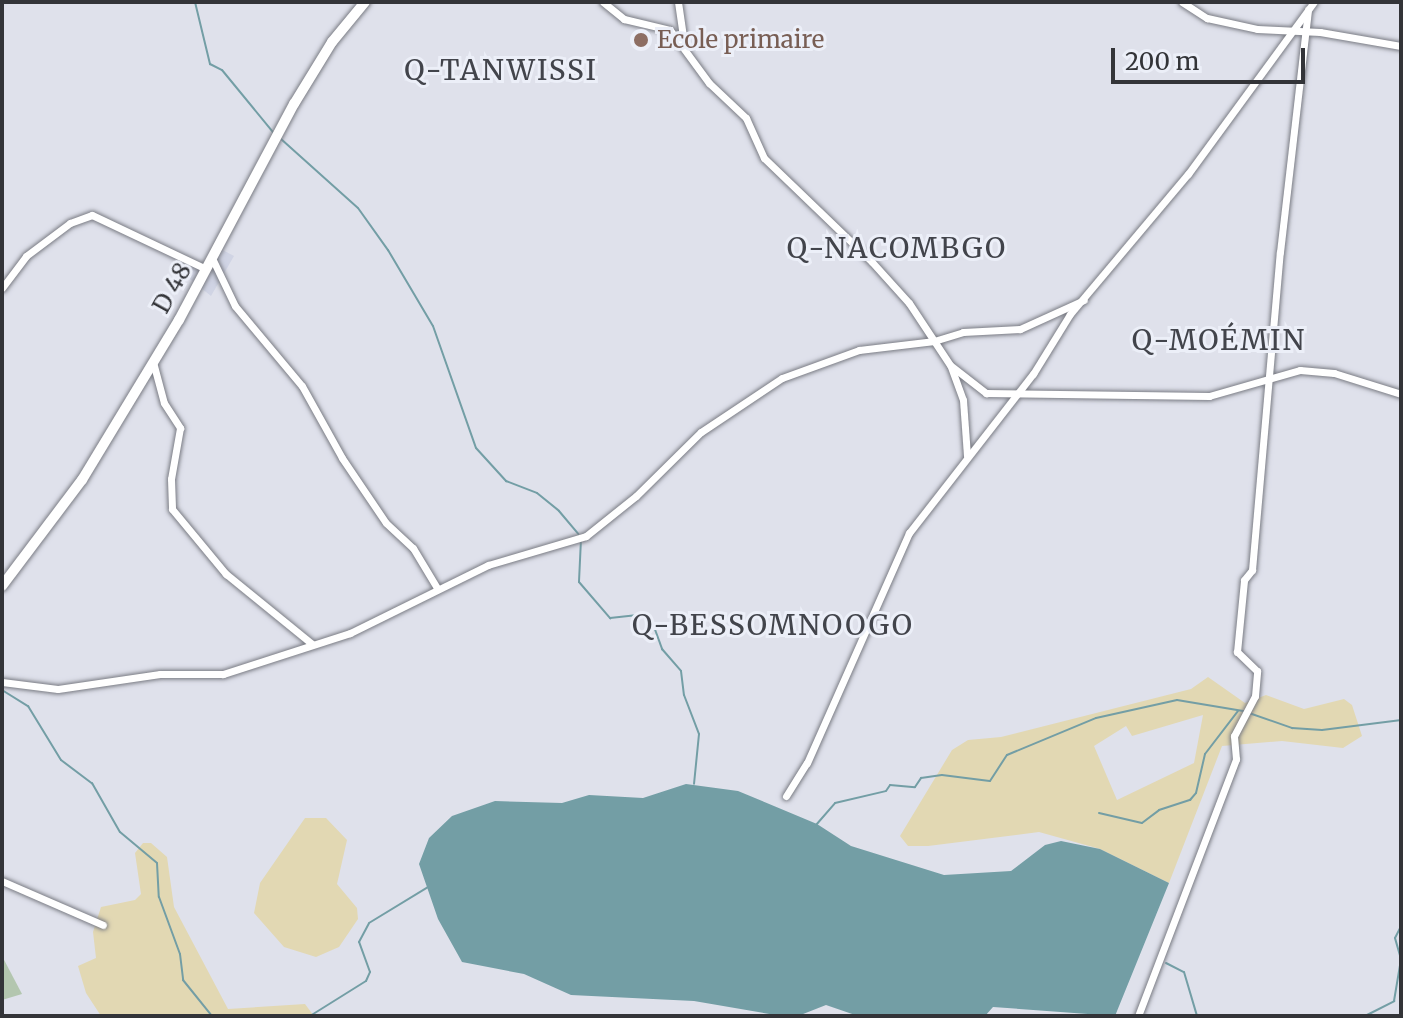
<!DOCTYPE html>
<html>
<head>
<meta charset="utf-8">
<style>
  body { margin:0 }
  #map { position:relative; width:1403px; height:1018px; overflow:hidden; background:#dfe1eb; font-family:Merriweather,serif }
  div>[style] { position:absolute }
  [style*='--x'] { left:calc(var(--x)*1px); top:calc(var(--y)*1px); width:calc(var(--w)*1px); rotate:calc(var(--a)*1deg) }
  .built>* { inset:0; background:#d0d4e4 }
  .green>* { inset:0; background:#b3c6af }
  .sand>* { inset:0; background:#e2d8b3 }
  .water>* { inset:0; background:#739ea5 }
  .stream>* { height:2px; margin:-1px; padding:0 1px; transform-origin:1px; border-radius:1px; background:#739ea5 }
  .roads { filter:drop-shadow(0 0 2px #7a7c84) drop-shadow(0 0 2px #7a7c84) }
  .street>* { height:7px; margin:-3.5px; padding:0 3.5px; transform-origin:3.5px; border-radius:3.5px; background:#fff }
  .secondary>* { height:10px; margin:-5px; padding:0 5px; transform-origin:5px; border-radius:5px; background:#fff }
  .dots>* { width:22px; height:22px; translate:-50% -50%; box-sizing:border-box; border:4px solid #eceff8; border-radius:50% }
  span { translate:-50% -50%; white-space:nowrap; text-align:center; line-height:1.15; -webkit-text-stroke:6px #eceff8; paint-order:stroke }
  .education-label { font-size:24px; color:#785e54 }
  .left { translate:0 -50%; text-align:left }
  .street-label { font-size:24px; color:#333438 }
  .quarter-label { font-size:28px; color:#42444b; letter-spacing:2px }
  .frame { position:absolute; inset:0; border:4px solid #333438; pointer-events:none }
  .scale { position:absolute; left:1111px; top:48px; width:194px; height:36px; box-sizing:border-box; border:4px solid #333438; border-top:0; padding-left:10px; font-size:24px; line-height:28px; white-space:nowrap; color:#333438; -webkit-text-stroke:6px #eceff8; paint-order:stroke }
</style>
</head>
<body>
<div id="map">
  <div class="built">
    <div style="clip-path:polygon(217px 247px,234px 256px,211px 296px,186px 276px,193px 263px,206px 269px)"></div>
  </div>
  <div class="green">
    <div style="clip-path:polygon(2px 956px,22px 994px,2px 1000px)"></div>
  </div>
  <div class="sand">
    <div style="clip-path:polygon(evenodd,1208px 677px,1245px 703px,1266px 695px,1304px 709px,1344px 699px,1352px 705px,1362px 736px,1343px 748px,1282px 741px,1222px 746px,1169px 883px,1100px 849px,1039px 832px,928px 846px,908px 846px,900px 836px,952px 750px,968px 740px,1001px 737px,1191px 689px,1208px 677px,1203px 715px,1194px 763px,1117px 800px,1094px 746px,1126px 726px,1132px 736px,1203px 715px)"></div>
    <div style="clip-path:polygon(305px 818px,326px 818px,347px 840px,337px 884px,357px 908px,358px 919px,339px 947px,316px 957px,284px 947px,254px 913px,260px 883px)"></div>
    <div style="clip-path:polygon(143px 843px,151px 843px,167px 857px,174px 907px,228px 1009px,305px 1004px,314px 1016px,101px 1016px,86px 993px,78px 966px,96px 958px,93px 932px,101px 907px,135px 900px,141px 894px,135px 853px)"></div>
  </div>
  <div class="water">
    <div style="clip-path:polygon(686px 784px,738px 791px,817px 824px,851px 846px,944px 875px,1011px 871px,1045px 845px,1061px 841px,1100px 849px,1169px 883px,1115px 1016px,993px 1007px,985px 1016px,858px 1016px,826px 1005px,798px 1016px,781px 1016px,694px 1001px,571px 995px,524px 974px,462px 962px,438px 919px,419px 864px,429px 838px,452px 816px,495px 801px,562px 803px,589px 795px,643px 798px)"></div>
  </div>
  <div class="stream">
    <div style="--x:195;--y:2;--w:64;--a:76.4"></div>
    <div style="--x:210;--y:64;--w:13;--a:27"></div>
    <div style="--x:222;--y:70;--w:80;--a:50.6"></div>
    <div style="--x:281;--y:139;--w:103;--a:41.9"></div>
    <div style="--x:358;--y:208;--w:52;--a:54.5"></div>
    <div style="--x:388;--y:250;--w:88;--a:59.4"></div>
    <div style="--x:433;--y:326;--w:129;--a:70.6"></div>
    <div style="--x:476;--y:448;--w:45;--a:47.7"></div>
    <div style="--x:506;--y:481;--w:33;--a:21"></div>
    <div style="--x:537;--y:493;--w:28;--a:39"></div>
    <div style="--x:559;--y:511;--w:30;--a:50"></div>
    <div style="--x:581;--y:539;--w:43;--a:92.7"></div>
    <div style="--x:579;--y:582;--w:48;--a:49.3"></div>
    <div style="--x:610;--y:618;--w:30;--a:-6"></div>
    <div style="--x:640;--y:615;--w:16;--a:35"></div>
    <div style="--x:653;--y:624;--w:27;--a:70"></div>
    <div style="--x:662;--y:649;--w:29;--a:49"></div>
    <div style="--x:681;--y:671;--w:24;--a:83"></div>
    <div style="--x:684;--y:695;--w:42;--a:69"></div>
    <div style="--x:699;--y:734;--w:50;--a:95.7"></div>
    <div style="--x:2;--y:690;--w:31;--a:32"></div>
    <div style="--x:28;--y:706;--w:63;--a:58.6"></div>
    <div style="--x:61;--y:760;--w:39;--a:37"></div>
    <div style="--x:92;--y:783;--w:56;--a:60.3"></div>
    <div style="--x:120;--y:832;--w:48;--a:40"></div>
    <div style="--x:157;--y:863;--w:34;--a:87"></div>
    <div style="--x:159;--y:897;--w:61;--a:69.8"></div>
    <div style="--x:180;--y:954;--w:26;--a:83"></div>
    <div style="--x:183;--y:980;--w:46;--a:51.1"></div>
    <div style="--x:1249;--y:713;--w:46;--a:19.2"></div>
    <div style="--x:1292;--y:728;--w:30;--a:4"></div>
    <div style="--x:1322;--y:730;--w:80;--a:-7.2"></div>
    <div style="--x:1099;--y:813;--w:44;--a:13.1"></div>
    <div style="--x:1142;--y:823;--w:21;--a:-37"></div>
    <div style="--x:1159;--y:810;--w:33;--a:-18"></div>
    <div style="--x:1190;--y:800;--w:9;--a:-49"></div>
    <div style="--x:1196;--y:793;--w:40;--a:-77"></div>
    <div style="--x:1205;--y:754;--w:54;--a:-52.5"></div>
    <div style="--x:816;--y:825;--w:29;--a:-49"></div>
    <div style="--x:835;--y:803;--w:52;--a:-13.2"></div>
    <div style="--x:886;--y:791;--w:7;--a:-56"></div>
    <div style="--x:890;--y:785;--w:25;--a:5"></div>
    <div style="--x:915;--y:787;--w:11;--a:-56"></div>
    <div style="--x:921;--y:778;--w:21;--a:-8"></div>
    <div style="--x:942;--y:775;--w:48;--a:7.1"></div>
    <div style="--x:990;--y:781;--w:31;--a:-57"></div>
    <div style="--x:1007;--y:755;--w:96;--a:-22.6"></div>
    <div style="--x:1096;--y:718;--w:83;--a:-12.5"></div>
    <div style="--x:1177;--y:700;--w:67;--a:9.5"></div>
    <div style="--x:1166;--y:963;--w:20;--a:27"></div>
    <div style="--x:1184;--y:972;--w:46;--a:73.5"></div>
    <div style="--x:310;--y:1016;--w:66;--a:-32"></div>
    <div style="--x:366;--y:981;--w:10;--a:-66"></div>
    <div style="--x:370;--y:972;--w:32;--a:-110"></div>
    <div style="--x:359;--y:942;--w:21;--a:-62"></div>
    <div style="--x:369;--y:923;--w:69;--a:-31.4"></div>
    <div style="--x:1365;--y:1016;--w:33;--a:-27"></div>
    <div style="--x:1394;--y:1001;--w:43;--a:-80.5"></div>
    <div style="--x:1401;--y:959;--w:22;--a:-106"></div>
    <div style="--x:1395;--y:938;--w:13;--a:-63"></div>
  </div>
  <div class="roads">
    <div class="street">
      <div style="--x:603;--y:2;--w:27;--a:39"></div>
      <div style="--x:624;--y:19;--w:47;--a:13.4"></div>
      <div style="--x:670;--y:30;--w:66;--a:53.7"></div>
      <div style="--x:709;--y:83;--w:51;--a:43.4"></div>
      <div style="--x:746;--y:118;--w:44;--a:65.8"></div>
      <div style="--x:764;--y:158;--w:150;--a:43.9"></div>
      <div style="--x:872;--y:262;--w:55;--a:47.9"></div>
      <div style="--x:909;--y:303;--w:74;--a:56.5"></div>
      <div style="--x:950;--y:365;--w:46;--a:37.9"></div>
      <div style="--x:986;--y:393;--w:223;--a:0.8"></div>
      <div style="--x:1209;--y:396;--w:95;--a:-15.9"></div>
      <div style="--x:1300;--y:370;--w:34;--a:5"></div>
      <div style="--x:1334;--y:373;--w:70;--a:17.4"></div>
      <div style="--x:678;--y:2;--w:41;--a:81.7"></div>
      <div style="--x:1182;--y:2;--w:30;--a:33"></div>
      <div style="--x:1207;--y:18;--w:51;--a:12.4"></div>
      <div style="--x:1257;--y:29;--w:63;--a:2.7"></div>
      <div style="--x:1320;--y:32;--w:82;--a:9.8"></div>
      <div style="--x:212;--y:258;--w:53;--a:64.4"></div>
      <div style="--x:235;--y:306;--w:104;--a:50.1"></div>
      <div style="--x:302;--y:386;--w:82;--a:60.9"></div>
      <div style="--x:342;--y:458;--w:78;--a:55.9"></div>
      <div style="--x:386;--y:523;--w:37;--a:43"></div>
      <div style="--x:413;--y:548;--w:47;--a:59"></div>
      <div style="--x:2;--y:288;--w:40;--a:-53"></div>
      <div style="--x:26;--y:256;--w:55;--a:-36.9"></div>
      <div style="--x:70;--y:223;--w:23;--a:-20"></div>
      <div style="--x:92;--y:215;--w:126;--a:25.3"></div>
      <div style="--x:153;--y:362;--w:42;--a:75"></div>
      <div style="--x:164;--y:403;--w:30;--a:57"></div>
      <div style="--x:180;--y:428;--w:52;--a:100"></div>
      <div style="--x:171;--y:479;--w:30;--a:88"></div>
      <div style="--x:172;--y:509;--w:85;--a:50.3"></div>
      <div style="--x:226;--y:574;--w:111;--a:39.1"></div>
      <div style="--x:951;--y:367;--w:35;--a:70"></div>
      <div style="--x:963;--y:400;--w:56;--a:85.9"></div>
      <div style="--x:2;--y:682;--w:56;--a:7.1"></div>
      <div style="--x:58;--y:689;--w:103;--a:-8.4"></div>
      <div style="--x:160;--y:674;--w:63;--a:0"></div>
      <div style="--x:223;--y:674;--w:133;--a:-17.9"></div>
      <div style="--x:350;--y:633;--w:154;--a:-26.2"></div>
      <div style="--x:488;--y:565;--w:102;--a:-16.5"></div>
      <div style="--x:586;--y:536;--w:64;--a:-38.7"></div>
      <div style="--x:636;--y:496;--w:91;--a:-44.6"></div>
      <div style="--x:701;--y:432;--w:97;--a:-33.7"></div>
      <div style="--x:782;--y:378;--w:82;--a:-20"></div>
      <div style="--x:859;--y:350;--w:76;--a:-6.8"></div>
      <div style="--x:934;--y:341;--w:30;--a:-17"></div>
      <div style="--x:963;--y:332;--w:57;--a:-3"></div>
      <div style="--x:1020;--y:329;--w:70;--a:-24.4"></div>
      <div style="--x:786;--y:796;--w:39;--a:-58"></div>
      <div style="--x:807;--y:763;--w:252;--a:-66.1"></div>
      <div style="--x:909;--y:533;--w:202;--a:-52.1"></div>
      <div style="--x:1033;--y:374;--w:70;--a:-58.3"></div>
      <div style="--x:1070;--y:314;--w:183;--a:-49.9"></div>
      <div style="--x:1188;--y:174;--w:213;--a:-53.8"></div>
      <div style="--x:2;--y:881;--w:110;--a:23.5"></div>
      <div style="--x:1138;--y:1016;--w:275;--a:-69.1"></div>
      <div style="--x:1236;--y:759;--w:23;--a:-95"></div>
      <div style="--x:1234;--y:736;--w:45;--a:-62.3"></div>
      <div style="--x:1255;--y:696;--w:25;--a:-85"></div>
      <div style="--x:1257;--y:671;--w:28;--a:-136"></div>
      <div style="--x:1237;--y:652;--w:72;--a:-84.4"></div>
      <div style="--x:1244;--y:580;--w:13;--a:-51"></div>
      <div style="--x:1252;--y:570;--w:319;--a:-85"></div>
      <div style="--x:1280;--y:252;--w:244;--a:-83.4"></div>
    </div>
    <div class="secondary">
      <div style="--x:2;--y:586;--w:133;--a:-53"></div>
      <div style="--x:82;--y:480;--w:187;--a:-58.8"></div>
      <div style="--x:179;--y:320;--w:245;--a:-62"></div>
      <div style="--x:294;--y:104;--w:73;--a:-58.5"></div>
      <div style="--x:332;--y:42;--w:52;--a:-50.5"></div>
    </div>
  </div>
  <div class="dots">
    <div style="left:641px;top:40px;background:#8d6e63"></div>
  </div>
  <div class="education-label">
    <span class="left" style="left:657px;top:40px">Ecole primaire</span>
  </div>
  <div class="street-label">
    <span style="left:172px;top:288px;rotate:-61deg">D 48</span>
  </div>
  <div class="quarter-label">
    <span style="left:501px;top:70px">Q-TANWISSI</span>
    <span style="left:897px;top:248px">Q-NACOMBGO</span>
    <span style="left:1219px;top:340px">Q-MOÉMIN</span>
    <span style="left:773px;top:625px">Q-BESSOMNOOGO</span>
  </div>
  <div class="frame"></div>
  <div class="scale">200 m</div>
</div>
</body>
</html>
